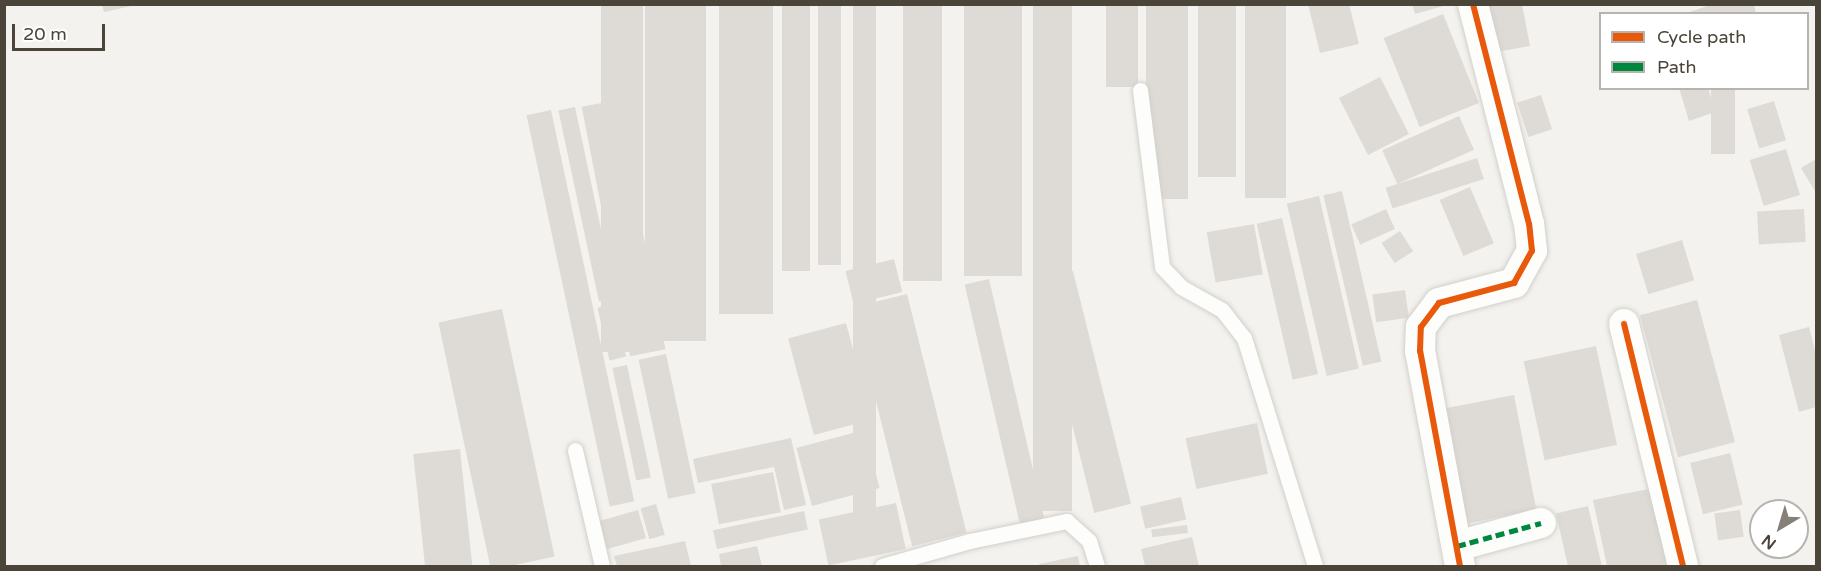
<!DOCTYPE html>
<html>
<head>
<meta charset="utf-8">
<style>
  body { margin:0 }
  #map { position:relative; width:1821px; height:571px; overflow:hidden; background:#f4f2ee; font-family:"Varela Round",sans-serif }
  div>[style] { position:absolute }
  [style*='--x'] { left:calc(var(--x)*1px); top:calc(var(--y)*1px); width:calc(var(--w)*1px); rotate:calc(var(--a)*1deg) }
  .building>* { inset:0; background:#dedbd6; transform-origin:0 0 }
  .roads { filter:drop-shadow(0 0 2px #d2d0cb) drop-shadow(0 0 2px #d2d0cb) }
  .service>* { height:15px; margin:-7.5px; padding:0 7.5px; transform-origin:7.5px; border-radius:7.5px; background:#fdfdfc }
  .minor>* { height:30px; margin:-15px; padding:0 15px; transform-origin:15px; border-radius:15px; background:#fdfdfc }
  .quiet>* { height:4.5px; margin-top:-2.25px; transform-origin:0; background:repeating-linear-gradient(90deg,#00873e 0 9px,transparent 0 13.5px) }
  .cycleway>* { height:6px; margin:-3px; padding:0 3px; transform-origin:3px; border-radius:3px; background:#e8590c }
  span { translate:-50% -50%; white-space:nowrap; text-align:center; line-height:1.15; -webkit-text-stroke:4.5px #fff; paint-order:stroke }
  .frame { position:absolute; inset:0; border:6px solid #4b4439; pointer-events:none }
  .legend { position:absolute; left:1599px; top:12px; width:210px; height:78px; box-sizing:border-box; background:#fff; border:2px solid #b7b4b0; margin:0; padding:8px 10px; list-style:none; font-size:18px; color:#4b4439 }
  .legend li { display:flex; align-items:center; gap:12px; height:30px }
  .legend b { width:30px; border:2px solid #b7b4b0 }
  .north { position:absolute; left:1749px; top:499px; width:60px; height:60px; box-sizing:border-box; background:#fff; border:2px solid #b7b4b0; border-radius:50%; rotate:218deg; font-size:16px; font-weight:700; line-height:24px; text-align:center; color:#4b4439 }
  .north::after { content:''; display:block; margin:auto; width:21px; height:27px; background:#868178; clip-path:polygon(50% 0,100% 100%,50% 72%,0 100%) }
  .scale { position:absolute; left:12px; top:24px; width:93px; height:27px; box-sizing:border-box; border:3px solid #4b4439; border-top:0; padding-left:8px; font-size:18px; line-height:21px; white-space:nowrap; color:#4b4439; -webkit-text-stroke:4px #fff; paint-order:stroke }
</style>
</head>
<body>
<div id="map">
  <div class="building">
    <div style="clip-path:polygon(102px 4px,136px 4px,136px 5px,104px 12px)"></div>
    <div style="left:601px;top:4px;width:42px;height:348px"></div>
    <div style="left:645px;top:4px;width:61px;height:337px"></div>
    <div style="left:719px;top:4px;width:54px;height:310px"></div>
    <div style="left:782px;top:4px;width:28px;height:267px"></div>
    <div style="left:818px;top:4px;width:23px;height:261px"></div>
    <div style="left:853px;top:4px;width:23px;height:545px"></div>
    <div style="left:903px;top:4px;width:39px;height:277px"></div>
    <div style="left:964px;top:4px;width:58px;height:272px"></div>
    <div style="left:1033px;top:4px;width:39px;height:507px"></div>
    <div style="left:1106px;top:4px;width:32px;height:83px"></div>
    <div style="left:1146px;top:4px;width:42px;height:195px"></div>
    <div style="left:1198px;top:4px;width:38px;height:173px"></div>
    <div style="left:1245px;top:4px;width:41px;height:194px"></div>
    <div style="clip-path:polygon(1308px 4px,1349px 4px,1359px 44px,1320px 53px)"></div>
    <div style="clip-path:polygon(1412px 4px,1447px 4px,1447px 5px,1415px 14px)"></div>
    <div style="clip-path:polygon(1481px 4px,1522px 4px,1530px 46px,1490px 53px)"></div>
    <div style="clip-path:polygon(1713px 4px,1754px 4px,1756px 14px,1684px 14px)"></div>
    <div style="left:1443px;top:14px;width:96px;height:64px;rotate:68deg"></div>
    <div style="left:1380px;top:77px;width:64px;height:46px;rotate:63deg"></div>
    <div style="clip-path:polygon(1679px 88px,1708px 88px,1715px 112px,1689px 121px)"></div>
    <div style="left:1711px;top:88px;width:24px;height:66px"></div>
    <div style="left:1541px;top:95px;width:36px;height:25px;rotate:72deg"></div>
    <div style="left:617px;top:100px;width:254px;height:36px;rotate:79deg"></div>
    <div style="left:1774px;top:101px;width:41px;height:28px;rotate:73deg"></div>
    <div style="left:575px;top:107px;width:195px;height:17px;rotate:78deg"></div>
    <div style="left:551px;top:110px;width:400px;height:25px;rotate:78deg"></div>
    <div style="left:1459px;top:116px;width:37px;height:84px;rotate:66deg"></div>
    <div style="left:1786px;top:149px;width:48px;height:38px;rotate:73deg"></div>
    <div style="left:1477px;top:158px;width:22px;height:96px;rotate:72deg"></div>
    <div style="clip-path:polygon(1816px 159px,1816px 193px,1801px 168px)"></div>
    <div style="left:1470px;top:187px;width:61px;height:33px;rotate:67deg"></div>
    <div style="left:1342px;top:191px;width:175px;height:19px;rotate:77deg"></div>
    <div style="left:1319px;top:196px;width:177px;height:33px;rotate:77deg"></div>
    <div style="left:1386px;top:209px;width:22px;height:38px;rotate:66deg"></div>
    <div style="left:1804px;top:209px;width:33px;height:47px;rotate:87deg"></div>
    <div style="left:1282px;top:218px;width:160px;height:26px;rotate:77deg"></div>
    <div style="left:1254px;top:224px;width:51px;height:48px;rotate:80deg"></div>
    <div style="left:1400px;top:231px;width:24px;height:22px;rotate:57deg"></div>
    <div style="left:1682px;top:240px;width:42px;height:48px;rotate:73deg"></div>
    <div style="left:894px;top:259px;width:34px;height:50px;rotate:76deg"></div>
    <div style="left:1073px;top:271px;width:240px;height:38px;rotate:76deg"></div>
    <div style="left:989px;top:279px;width:247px;height:25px;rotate:77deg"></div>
    <div style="left:1405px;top:290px;width:28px;height:33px;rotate:82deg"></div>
    <div style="left:907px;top:294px;width:246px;height:56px;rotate:76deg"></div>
    <div style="left:1697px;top:300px;width:147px;height:59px;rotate:75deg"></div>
    <div style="left:614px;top:304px;width:54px;height:17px;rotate:77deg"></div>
    <div style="left:502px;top:309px;width:253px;height:65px;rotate:78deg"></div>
    <div style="left:846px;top:323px;width:100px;height:60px;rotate:75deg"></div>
    <div style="clip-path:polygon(1809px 327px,1816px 354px,1816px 407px,1799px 412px,1779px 335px)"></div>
    <div style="left:1596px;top:346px;width:101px;height:74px;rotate:78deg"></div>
    <div style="left:666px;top:354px;width:142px;height:28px;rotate:78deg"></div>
    <div style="left:627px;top:365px;width:115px;height:15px;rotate:78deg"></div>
    <div style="left:1514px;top:395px;width:117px;height:75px;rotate:79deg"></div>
    <div style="left:1257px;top:423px;width:52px;height:73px;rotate:78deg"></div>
    <div style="left:864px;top:430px;width:60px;height:70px;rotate:75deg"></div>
    <div style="clip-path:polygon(791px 438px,806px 505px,784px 510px,774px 467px,698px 483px,693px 459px)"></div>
    <div style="left:460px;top:449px;width:118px;height:47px;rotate:84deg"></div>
    <div style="left:1730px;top:453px;width:53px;height:41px;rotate:76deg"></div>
    <div style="left:773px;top:472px;width:41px;height:63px;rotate:79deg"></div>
    <div style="clip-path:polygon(1659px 487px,1676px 566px,1607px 566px,1593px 500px)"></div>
    <div style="left:1181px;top:497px;width:23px;height:42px;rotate:77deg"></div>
    <div style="left:896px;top:503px;width:47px;height:79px;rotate:78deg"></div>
    <div style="left:656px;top:504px;width:32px;height:16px;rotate:74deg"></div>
    <div style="left:1588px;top:506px;width:62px;height:33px;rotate:77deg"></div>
    <div style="left:638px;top:510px;width:29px;height:40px;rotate:74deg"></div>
    <div style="left:1740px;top:510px;width:27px;height:26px;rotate:82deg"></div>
    <div style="left:804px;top:511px;width:19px;height:93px;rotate:78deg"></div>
    <div style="left:1187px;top:525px;width:8px;height:36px;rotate:83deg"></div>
    <div style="clip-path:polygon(1192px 537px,1199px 566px,1145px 566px,1141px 549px)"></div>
    <div style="clip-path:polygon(685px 541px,691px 566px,617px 566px,614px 556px)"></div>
    <div style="clip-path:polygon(757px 546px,762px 566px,721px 566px,719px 554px)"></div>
    <div style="clip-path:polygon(1078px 556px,1080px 566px,1039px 566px,1039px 564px)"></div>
  </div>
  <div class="roads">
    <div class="service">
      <div style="--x:1140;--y:90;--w:178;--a:82.9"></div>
      <div style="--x:1162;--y:267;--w:28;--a:46"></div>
      <div style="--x:1181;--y:287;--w:47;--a:29.3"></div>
      <div style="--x:1222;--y:310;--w:36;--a:52"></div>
      <div style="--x:1244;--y:338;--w:239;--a:72.7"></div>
      <div style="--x:575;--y:450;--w:119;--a:76.9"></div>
      <div style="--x:882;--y:566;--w:91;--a:-15.9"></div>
      <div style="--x:970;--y:541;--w:99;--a:-11.7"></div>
      <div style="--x:1067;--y:521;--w:30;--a:42"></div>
      <div style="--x:1089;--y:541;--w:26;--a:72"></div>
    </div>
    <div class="minor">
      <div style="--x:1624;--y:324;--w:249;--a:76.3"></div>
      <div style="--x:1457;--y:546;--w:87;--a:-15.3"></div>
      <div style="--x:1460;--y:566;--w:219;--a:-100.5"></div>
      <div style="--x:1420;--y:351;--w:24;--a:-88"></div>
      <div style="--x:1421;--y:327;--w:30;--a:-53"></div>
      <div style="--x:1439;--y:303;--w:78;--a:-14.9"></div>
      <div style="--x:1514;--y:283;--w:37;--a:-61"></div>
      <div style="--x:1532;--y:251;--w:27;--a:-96"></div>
      <div style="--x:1529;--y:224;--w:227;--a:-104.3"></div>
    </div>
  </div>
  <div class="quiet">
    <div style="--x:1457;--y:546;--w:87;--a:-15.3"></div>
  </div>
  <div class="cycleway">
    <div style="--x:1624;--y:324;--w:249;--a:76.3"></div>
    <div style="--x:1460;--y:566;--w:219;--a:-100.5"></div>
    <div style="--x:1420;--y:351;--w:24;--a:-88"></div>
    <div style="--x:1421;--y:327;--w:30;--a:-53"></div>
    <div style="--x:1439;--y:303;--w:78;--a:-14.9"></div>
    <div style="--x:1514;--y:283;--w:37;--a:-61"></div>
    <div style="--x:1532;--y:251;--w:27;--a:-96"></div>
    <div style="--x:1529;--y:224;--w:227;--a:-104.3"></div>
  </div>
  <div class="frame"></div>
  <ul class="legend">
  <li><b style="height:8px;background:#e8590c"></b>Cycle path</li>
  <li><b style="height:8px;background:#00873e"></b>Path</li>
  </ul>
  <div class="north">N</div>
  <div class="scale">20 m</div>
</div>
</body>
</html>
